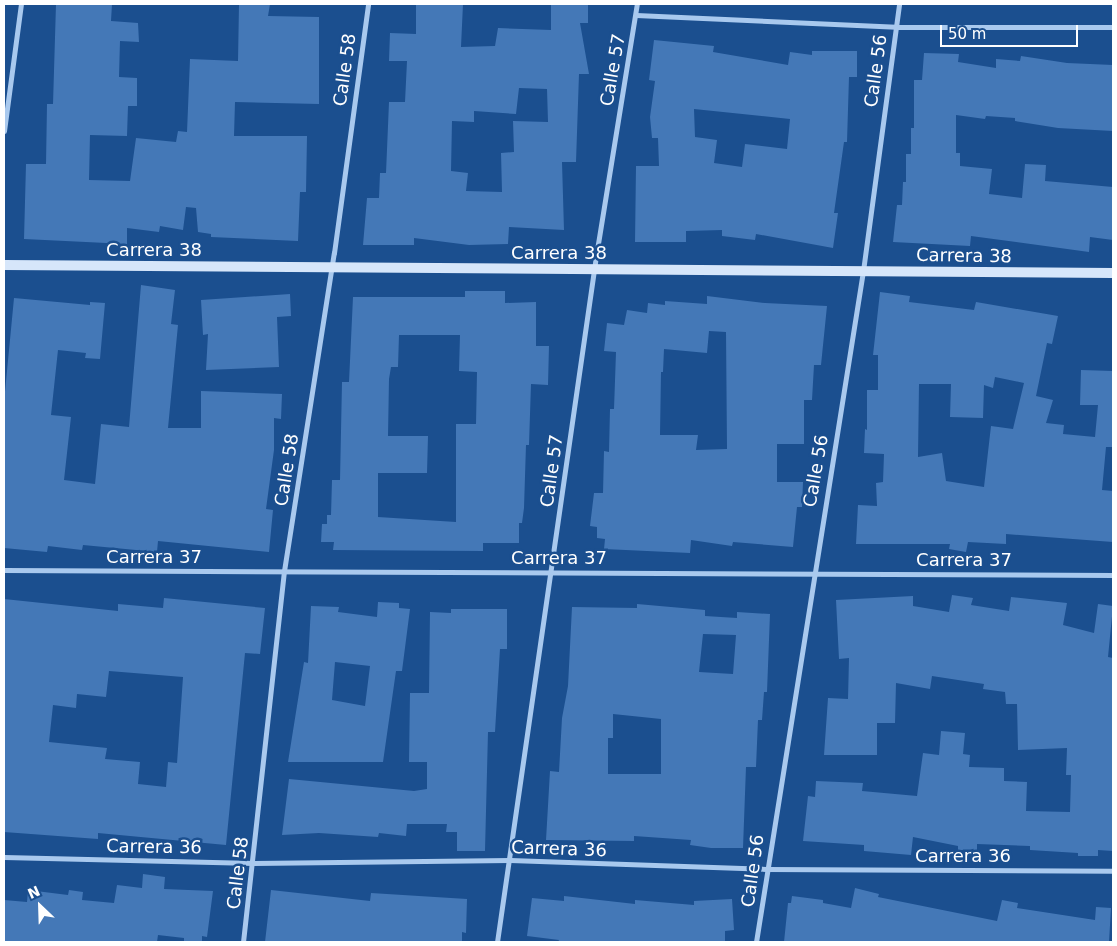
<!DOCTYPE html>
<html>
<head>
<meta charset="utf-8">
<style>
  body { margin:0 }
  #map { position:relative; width:1117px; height:946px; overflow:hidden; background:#1b4f8f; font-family:"DejaVu Sans",sans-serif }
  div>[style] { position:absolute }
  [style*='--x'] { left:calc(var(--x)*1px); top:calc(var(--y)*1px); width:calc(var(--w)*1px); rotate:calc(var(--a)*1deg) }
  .building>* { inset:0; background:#4478b7 }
  .minor>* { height:5px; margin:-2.5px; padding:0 2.5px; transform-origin:2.5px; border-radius:2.5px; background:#a9c9ee }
  .secondary>* { height:10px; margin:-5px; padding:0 5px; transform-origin:5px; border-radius:5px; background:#d6e6fa }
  span { translate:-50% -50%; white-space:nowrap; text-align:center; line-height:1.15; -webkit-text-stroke:5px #1b4f8f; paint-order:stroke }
  .street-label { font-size:18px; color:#fff }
  .frame { position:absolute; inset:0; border:5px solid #fff; pointer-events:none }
  .north { position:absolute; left:15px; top:881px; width:50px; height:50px; -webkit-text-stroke:4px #1b4f8f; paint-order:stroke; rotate:336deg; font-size:14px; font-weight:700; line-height:20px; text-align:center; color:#fff }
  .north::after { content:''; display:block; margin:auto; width:18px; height:22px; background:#fff; clip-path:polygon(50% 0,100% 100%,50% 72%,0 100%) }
  .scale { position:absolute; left:940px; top:25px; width:138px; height:22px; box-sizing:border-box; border:2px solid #fff; border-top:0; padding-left:6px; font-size:15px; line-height:18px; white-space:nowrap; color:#fff; -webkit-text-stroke:4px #1b4f8f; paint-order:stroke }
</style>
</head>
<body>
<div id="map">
  <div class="building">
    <div style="clip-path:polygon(56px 4px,112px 4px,111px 21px,138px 23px,139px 42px,120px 41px,119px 77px,137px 78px,137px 106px,128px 106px,127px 136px,90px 135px,89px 180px,130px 181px,136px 138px,176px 142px,178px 131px,187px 132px,190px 59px,238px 61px,239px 4px,270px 4px,268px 16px,319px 17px,319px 104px,235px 102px,234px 136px,307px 136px,306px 192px,300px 192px,298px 241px,211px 237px,211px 234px,198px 232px,196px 208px,186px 207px,183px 230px,160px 226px,159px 232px,127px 228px,127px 244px,24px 239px,26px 164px,46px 164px,47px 104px,53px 104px)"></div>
    <div style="clip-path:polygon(evenodd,416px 4px,463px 4px,461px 47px,495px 46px,498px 28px,551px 30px,551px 5px,588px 4px,588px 23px,580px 23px,589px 74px,579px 74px,576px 162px,562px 162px,564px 230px,509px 227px,508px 244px,469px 245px,414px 238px,414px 245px,363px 245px,367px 198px,379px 198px,380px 173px,386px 173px,389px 102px,405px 102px,407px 61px,389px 61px,390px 33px,416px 34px,416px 4px,519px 88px,547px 89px,548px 122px,513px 121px,514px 152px,501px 153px,502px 192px,466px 191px,468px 173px,451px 171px,452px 121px,474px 122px,474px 111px,516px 114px,519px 88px)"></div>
    <div style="clip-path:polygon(evenodd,654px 40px,714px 46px,713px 52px,788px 65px,790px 52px,812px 55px,812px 51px,857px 51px,857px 77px,849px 77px,847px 142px,844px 142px,834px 213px,838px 213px,833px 248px,756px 234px,755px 240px,722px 236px,722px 230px,686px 231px,686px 242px,635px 242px,636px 166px,659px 166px,658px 138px,652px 138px,650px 117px,655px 81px,649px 80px,654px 40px,694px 109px,790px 119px,787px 149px,745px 144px,742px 167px,714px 163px,717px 140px,695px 137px,694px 109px)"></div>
    <div style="clip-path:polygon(924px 53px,959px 54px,958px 62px,996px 68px,996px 59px,1020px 61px,1021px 56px,1067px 63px,1113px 65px,1113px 131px,1058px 128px,1015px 121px,1015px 118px,986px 116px,985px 119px,956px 115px,956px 153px,960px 153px,960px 166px,992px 169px,989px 194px,1022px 198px,1025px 164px,1046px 165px,1045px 181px,1113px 187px,1113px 240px,1090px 237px,1089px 252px,971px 236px,970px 246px,893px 242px,897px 205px,902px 205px,903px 182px,906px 182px,906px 154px,911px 154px,911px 128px,914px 128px,914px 80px,922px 80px)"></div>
    <div style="clip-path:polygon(141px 285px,175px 290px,171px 324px,178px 325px,168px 428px,201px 428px,201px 391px,282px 394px,281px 419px,274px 418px,274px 450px,266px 509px,273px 510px,269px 552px,158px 541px,157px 552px,83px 545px,82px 550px,48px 546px,47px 552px,4px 548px,4px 402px,14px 298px,90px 305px,90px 302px,105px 303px,100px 359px,85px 358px,86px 353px,58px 350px,51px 415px,71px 417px,64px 480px,95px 484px,101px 424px,129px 427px)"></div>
    <div style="clip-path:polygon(evenodd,465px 291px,505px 291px,505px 303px,536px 302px,536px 346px,549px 346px,548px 385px,531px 384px,529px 445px,526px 445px,524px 508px,522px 523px,519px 523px,519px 543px,483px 543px,483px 551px,333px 550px,334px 542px,321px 542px,322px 524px,327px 524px,327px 515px,331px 515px,332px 480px,340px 480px,342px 382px,349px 382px,353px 297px,465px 297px,465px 291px,399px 335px,460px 335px,459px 371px,477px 372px,476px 424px,456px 424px,456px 522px,378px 517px,378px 473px,427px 473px,428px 436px,388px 436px,389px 379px,391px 367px,398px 367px,399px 335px)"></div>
    <div style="clip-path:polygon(evenodd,880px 292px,910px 296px,909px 302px,974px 310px,976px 302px,1058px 316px,1052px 344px,1047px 343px,1036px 396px,1053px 400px,1046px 423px,1064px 425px,1063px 434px,1095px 437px,1098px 405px,1080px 405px,1081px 370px,1113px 371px,1113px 447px,1106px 447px,1102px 490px,1113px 491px,1113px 542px,1006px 534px,1006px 544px,968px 542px,966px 552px,949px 549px,950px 544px,856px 544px,858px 505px,877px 506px,876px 483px,883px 482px,884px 454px,864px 453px,865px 429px,867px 430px,867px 390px,878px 390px,878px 355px,873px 355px,880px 292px,995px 377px,1024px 383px,1013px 429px,991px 426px,984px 487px,946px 481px,942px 453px,918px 457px,919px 384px,951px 384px,950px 417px,983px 418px,984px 385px,993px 388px,995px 377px)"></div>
    <div style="clip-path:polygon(290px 294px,291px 316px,277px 317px,279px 367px,206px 370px,208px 334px,203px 335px,201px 300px)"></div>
    <div style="clip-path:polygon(evenodd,707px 296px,765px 303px,827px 306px,821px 365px,814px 365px,812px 400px,804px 400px,804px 444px,777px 444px,777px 482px,803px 482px,802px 507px,797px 507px,793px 547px,733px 542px,732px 546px,691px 540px,690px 553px,604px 549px,605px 539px,597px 538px,597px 527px,590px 526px,594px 493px,603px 493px,604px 451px,609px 452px,610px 409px,614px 409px,616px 352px,604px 351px,607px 323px,624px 325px,627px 310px,647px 313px,648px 303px,665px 305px,665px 301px,707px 304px,707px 296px,709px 331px,726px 332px,727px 449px,696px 450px,698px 435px,660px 435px,661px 372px,663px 372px,664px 349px,707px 353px,709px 331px)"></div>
    <div style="clip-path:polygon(952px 595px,973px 598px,971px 605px,1009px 611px,1011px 597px,1067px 603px,1063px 625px,1094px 633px,1098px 604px,1113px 606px,1108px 657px,1113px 658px,1113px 851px,1098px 850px,1098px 856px,1078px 856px,1078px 853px,1030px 850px,1030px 846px,977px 844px,977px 850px,958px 850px,958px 846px,913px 837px,911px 855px,864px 851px,864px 845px,803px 841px,808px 796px,815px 797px,816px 781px,863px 783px,862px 791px,917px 796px,923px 753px,939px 755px,941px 731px,965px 733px,963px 754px,970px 755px,969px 767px,1004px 768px,1004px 781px,1027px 782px,1026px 811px,1070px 812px,1071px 775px,1066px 775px,1067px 748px,1018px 750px,1017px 704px,1006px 704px,1005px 692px,983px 689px,984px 684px,932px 676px,930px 689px,896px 683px,895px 723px,877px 723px,877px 755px,824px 755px,828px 698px,848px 699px,849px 658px,839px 659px,836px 600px,913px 596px,913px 606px,949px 612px)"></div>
    <div style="clip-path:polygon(evenodd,164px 598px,265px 608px,260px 654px,245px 653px,226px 845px,98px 833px,98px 839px,4px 832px,4px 599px,118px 611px,118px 604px,163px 608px,164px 598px,109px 671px,183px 677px,177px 763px,168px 762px,166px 787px,138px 784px,140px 762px,105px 759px,107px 748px,49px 742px,53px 705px,76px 708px,77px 694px,106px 697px,109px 671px)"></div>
    <div style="clip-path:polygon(evenodd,378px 602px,399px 603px,399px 608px,410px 609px,402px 671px,396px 671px,383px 762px,288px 762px,304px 662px,308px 663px,311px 606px,339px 607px,338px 612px,377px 617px,378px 602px,335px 662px,370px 666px,365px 706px,332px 700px,335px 662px)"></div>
    <div style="clip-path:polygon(evenodd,637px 604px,705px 610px,705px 616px,737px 618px,737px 612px,770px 614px,767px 692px,764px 692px,762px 720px,758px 720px,756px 767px,746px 767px,743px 848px,711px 848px,690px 845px,691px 840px,634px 836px,634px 841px,546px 840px,550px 771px,559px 772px,562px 718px,568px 686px,572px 607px,637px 608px,637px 604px,703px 634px,736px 635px,733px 674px,699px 672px,703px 634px,637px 604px,613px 714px,661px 719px,661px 774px,608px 774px,608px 738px,613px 738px,613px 714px)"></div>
    <div style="clip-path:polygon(451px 609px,507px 609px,507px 649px,500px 649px,495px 732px,488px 732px,485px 851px,457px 851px,457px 832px,446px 832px,447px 824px,407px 824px,406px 836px,379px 833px,378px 837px,319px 833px,282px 835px,289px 779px,414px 791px,427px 789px,427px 762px,409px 762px,410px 693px,429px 693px,430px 612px,451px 613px)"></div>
    <div style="clip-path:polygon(143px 874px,165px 877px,164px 889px,213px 891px,207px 937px,202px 936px,202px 942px,184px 942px,184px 938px,158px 935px,157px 942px,4px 942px,4px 900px,27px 902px,28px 890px,68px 895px,69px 890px,83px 892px,82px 900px,114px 903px,117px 885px,142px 888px)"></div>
    <div style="clip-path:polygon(855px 888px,879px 894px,878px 897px,997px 921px,1002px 900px,1018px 903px,1017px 908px,1095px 920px,1096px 907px,1111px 908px,1109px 942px,784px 942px,788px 903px,791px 903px,792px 896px,823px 900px,823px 903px,851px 908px)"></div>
    <div style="clip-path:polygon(271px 890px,370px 901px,371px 893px,467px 899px,466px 933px,462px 932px,462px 942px,265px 942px)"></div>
    <div style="clip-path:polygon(564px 896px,635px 904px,635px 900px,694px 905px,694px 901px,732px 899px,734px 930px,725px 931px,725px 942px,558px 942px,559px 940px,527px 936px,532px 898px,564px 901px)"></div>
  </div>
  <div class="minor">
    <div style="--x:636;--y:15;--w:260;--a:2.6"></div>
    <div style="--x:896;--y:27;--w:217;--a:0"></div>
    <div style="--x:4;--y:131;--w:128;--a:-82.4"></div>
    <div style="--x:4;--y:570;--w:1109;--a:0.26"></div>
    <div style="--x:4;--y:857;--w:250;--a:1.4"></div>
    <div style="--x:254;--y:863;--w:256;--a:-0.7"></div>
    <div style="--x:510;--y:860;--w:256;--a:2"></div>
    <div style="--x:766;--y:869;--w:347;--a:0.3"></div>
    <div style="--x:243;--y:942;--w:373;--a:-83.7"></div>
    <div style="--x:284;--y:571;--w:322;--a:-81.1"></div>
    <div style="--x:334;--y:253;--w:251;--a:-82.2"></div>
    <div style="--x:497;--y:942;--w:693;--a:-81.79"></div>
    <div style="--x:596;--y:256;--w:255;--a:-80.8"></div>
    <div style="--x:756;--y:942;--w:679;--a:-80.94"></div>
    <div style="--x:863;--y:271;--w:269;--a:-82.3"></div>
  </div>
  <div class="secondary">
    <div style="--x:4;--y:265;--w:1109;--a:0.41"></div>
  </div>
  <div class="street-label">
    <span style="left:345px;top:70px;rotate:-82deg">Calle 58</span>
    <span style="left:613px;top:70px;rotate:-80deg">Calle 57</span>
    <span style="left:876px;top:71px;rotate:-82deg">Calle 56</span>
    <span style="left:154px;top:250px">Carrera 38</span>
    <span style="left:559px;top:253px">Carrera 38</span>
    <span style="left:964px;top:256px;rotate:1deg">Carrera 38</span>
    <span style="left:287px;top:470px;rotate:-81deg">Calle 58</span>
    <span style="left:552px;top:471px;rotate:-82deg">Calle 57</span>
    <span style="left:816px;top:471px;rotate:-80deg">Calle 56</span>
    <span style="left:154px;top:557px">Carrera 37</span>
    <span style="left:559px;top:558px">Carrera 37</span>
    <span style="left:964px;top:560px">Carrera 37</span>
    <span style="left:154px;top:847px;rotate:1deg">Carrera 36</span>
    <span style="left:559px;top:849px;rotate:2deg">Carrera 36</span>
    <span style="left:963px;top:856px">Carrera 36</span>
    <span style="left:753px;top:871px;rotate:-82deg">Calle 56</span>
    <span style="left:238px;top:873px;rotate:-83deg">Calle 58</span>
  </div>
  <div class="frame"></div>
  <div class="north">N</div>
  <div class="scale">50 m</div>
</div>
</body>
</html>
